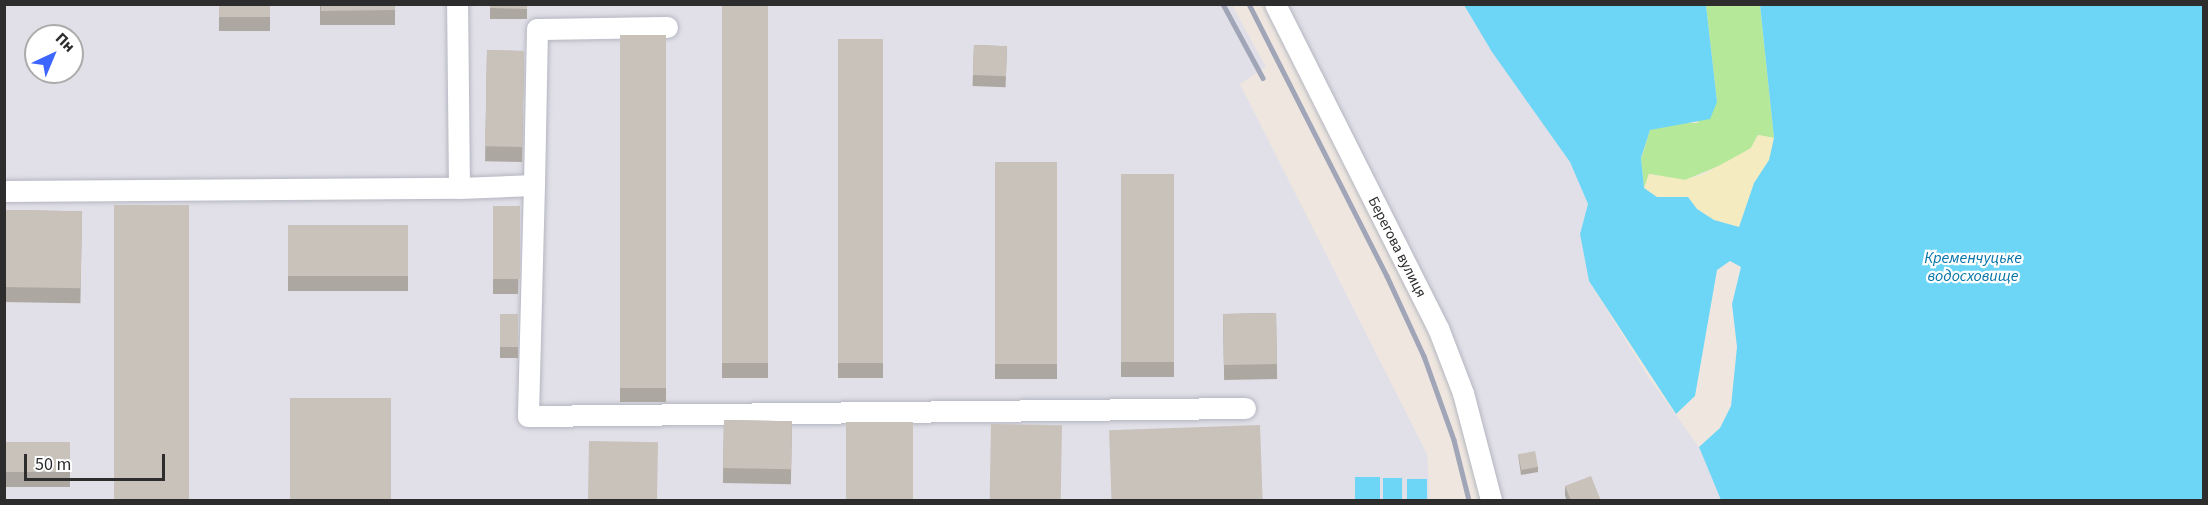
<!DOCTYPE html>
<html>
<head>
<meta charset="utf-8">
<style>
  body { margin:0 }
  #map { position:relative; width:2208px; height:505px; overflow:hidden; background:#efe7df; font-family:"Source Sans 3",sans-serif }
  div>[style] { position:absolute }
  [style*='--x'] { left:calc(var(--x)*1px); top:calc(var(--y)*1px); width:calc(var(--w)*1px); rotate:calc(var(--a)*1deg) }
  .industrial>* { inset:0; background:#e1dfe7 }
  .green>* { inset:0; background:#b6e899 }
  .sand>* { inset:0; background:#f5ebc1 }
  .water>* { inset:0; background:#6dd6f6; transform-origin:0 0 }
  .roads { filter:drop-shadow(0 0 2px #b3b6c1) drop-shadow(0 0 2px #b3b6c1) }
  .minor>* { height:21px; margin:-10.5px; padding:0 10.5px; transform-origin:10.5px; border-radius:10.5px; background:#fff }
  .rail>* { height:4.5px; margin:-2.25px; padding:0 2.25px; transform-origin:2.25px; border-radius:2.25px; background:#a1a5b8 }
  .wall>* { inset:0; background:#aca7a0; transform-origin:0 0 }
  .building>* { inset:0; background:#c8c2ba; transform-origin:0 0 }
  span { translate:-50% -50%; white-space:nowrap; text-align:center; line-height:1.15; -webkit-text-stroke:4.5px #fff; paint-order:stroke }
  .street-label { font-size:15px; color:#2d2d2d }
  .water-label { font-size:16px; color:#0575a8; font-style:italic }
  .frame { position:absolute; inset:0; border:6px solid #2d2d2d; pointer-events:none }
  .north { position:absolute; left:24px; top:24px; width:60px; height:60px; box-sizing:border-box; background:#fff; border:2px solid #ababab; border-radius:50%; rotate:44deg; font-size:16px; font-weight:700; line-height:24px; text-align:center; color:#2d2d2d }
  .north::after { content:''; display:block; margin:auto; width:21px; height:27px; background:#3c66ff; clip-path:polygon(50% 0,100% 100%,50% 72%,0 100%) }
  .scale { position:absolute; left:24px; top:454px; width:141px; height:27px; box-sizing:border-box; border:3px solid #2d2d2d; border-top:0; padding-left:8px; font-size:18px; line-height:21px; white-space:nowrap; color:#2d2d2d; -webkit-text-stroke:4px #fff; paint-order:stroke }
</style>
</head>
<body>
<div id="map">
  <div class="industrial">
    <div style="clip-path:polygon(evenodd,4px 5px,1232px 5px,1266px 67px,1240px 84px,1427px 454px,1430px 500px,5px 500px,4px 5px,36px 36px,72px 36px,72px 72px,36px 72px,36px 36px)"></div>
    <div style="clip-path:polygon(1275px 5px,1464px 5px,1492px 52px,1570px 162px,1588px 204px,1580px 234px,1589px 281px,1649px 378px,1699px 447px,1721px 500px,1494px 500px,1466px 394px)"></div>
  </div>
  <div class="green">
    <div style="clip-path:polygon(1706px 5px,1760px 5px,1774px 138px,1758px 135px,1751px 148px,1733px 160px,1685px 180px,1649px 174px,1644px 188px,1641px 159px,1650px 130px,1677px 123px,1697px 123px,1717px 102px)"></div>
  </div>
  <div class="sand">
    <div style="clip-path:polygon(1758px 135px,1774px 138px,1771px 152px,1778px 154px,1754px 183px,1739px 227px,1714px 220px,1697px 209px,1688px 197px,1657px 197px,1644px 188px,1649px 174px,1685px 180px,1704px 174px,1751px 148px)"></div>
  </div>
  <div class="water">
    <div style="clip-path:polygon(1464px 5px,1706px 5px,1717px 102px,1710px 119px,1650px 130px,1641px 158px,1644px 188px,1657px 197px,1688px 197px,1697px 209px,1714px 220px,1739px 227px,1754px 183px,1769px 160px,1774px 138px,1760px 5px,2203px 5px,2203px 500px,1721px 500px,1699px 447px,1720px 428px,1731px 406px,1737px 347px,1732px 304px,1741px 267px,1730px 261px,1717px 270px,1695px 396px,1676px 414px,1589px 281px,1580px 234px,1588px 204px,1570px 162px,1492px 52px)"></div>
    <div style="left:1380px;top:477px;width:23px;height:25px;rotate:90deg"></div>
    <div style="left:1383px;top:478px;width:19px;height:22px"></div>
    <div style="left:1407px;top:479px;width:20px;height:21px"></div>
  </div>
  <div class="roads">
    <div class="minor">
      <div style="--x:1275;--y:4;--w:363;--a:63.3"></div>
      <div style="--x:1438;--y:328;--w:70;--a:69"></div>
      <div style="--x:1463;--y:393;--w:111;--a:75.3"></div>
      <div style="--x:534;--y:185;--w:231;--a:91.5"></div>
      <div style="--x:528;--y:416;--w:717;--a:-0.64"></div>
      <div style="--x:459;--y:188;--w:75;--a:-2.3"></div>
      <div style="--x:534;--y:185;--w:156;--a:-88.9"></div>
      <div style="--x:537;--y:29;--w:130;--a:-0.9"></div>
      <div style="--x:4;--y:191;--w:455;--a:-0.4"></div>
      <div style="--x:459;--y:188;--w:184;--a:-90.6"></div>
    </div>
  </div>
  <div class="rail">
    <div style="--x:1223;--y:4;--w:84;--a:61.6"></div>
    <div style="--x:1249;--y:4;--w:305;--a:63.1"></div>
    <div style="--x:1387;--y:276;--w:88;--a:65.2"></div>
    <div style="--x:1424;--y:356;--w:89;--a:70.3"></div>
    <div style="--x:1454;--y:440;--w:62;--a:76"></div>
  </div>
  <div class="wall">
    <div style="left:219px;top:4px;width:51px;height:27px"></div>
    <div style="left:320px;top:4px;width:75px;height:21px"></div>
    <div style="left:490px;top:4px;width:37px;height:15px"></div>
    <div style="left:722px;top:4px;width:46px;height:374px"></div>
    <div style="left:620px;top:35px;width:46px;height:367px"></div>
    <div style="left:838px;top:39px;width:45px;height:339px"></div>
    <div style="left:974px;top:45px;width:33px;height:41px;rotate:2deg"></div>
    <div style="left:524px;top:51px;width:111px;height:37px;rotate:91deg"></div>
    <div style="left:995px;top:162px;width:62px;height:217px"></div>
    <div style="left:1121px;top:174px;width:53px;height:203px"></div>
    <div style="clip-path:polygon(493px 206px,520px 220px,518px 294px,493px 294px)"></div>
    <div style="left:4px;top:210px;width:78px;height:92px;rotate:1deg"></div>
    <div style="left:288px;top:225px;width:120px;height:66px"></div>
    <div style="left:1276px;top:313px;width:66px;height:53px;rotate:89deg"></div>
    <div style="left:500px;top:314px;width:18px;height:44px"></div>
    <div style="left:724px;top:420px;width:68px;height:63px;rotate:1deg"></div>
    <div style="left:4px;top:442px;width:66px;height:45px"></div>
    <div style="clip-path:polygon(1518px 454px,1538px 467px,1538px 472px,1521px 475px)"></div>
    <div style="clip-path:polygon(1565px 486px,1601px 501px,1567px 501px,1565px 496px)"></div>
  </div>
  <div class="building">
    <div style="left:219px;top:4px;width:51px;height:13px"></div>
    <div style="clip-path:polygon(321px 4px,395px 4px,395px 10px,321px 11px)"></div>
    <div style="clip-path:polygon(490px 4px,527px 4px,527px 9px,490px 8px)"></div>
    <div style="left:722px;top:4px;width:46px;height:359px"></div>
    <div style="left:620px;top:35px;width:46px;height:353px"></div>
    <div style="left:838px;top:39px;width:45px;height:324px"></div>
    <div style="left:974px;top:45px;width:33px;height:30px;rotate:2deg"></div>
    <div style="left:524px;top:51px;width:96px;height:37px;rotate:91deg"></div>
    <div style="left:995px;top:162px;width:62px;height:202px"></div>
    <div style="left:1121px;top:174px;width:53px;height:188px"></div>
    <div style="left:114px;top:205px;width:75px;height:296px"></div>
    <div style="left:493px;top:206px;width:27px;height:73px"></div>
    <div style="left:4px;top:210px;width:78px;height:77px;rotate:1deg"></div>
    <div style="left:288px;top:225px;width:120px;height:51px"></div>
    <div style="left:1276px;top:313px;width:51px;height:53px;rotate:89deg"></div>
    <div style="left:500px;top:314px;width:18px;height:33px"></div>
    <div style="left:290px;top:398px;width:101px;height:103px"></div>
    <div style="left:724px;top:420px;width:68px;height:48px;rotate:1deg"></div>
    <div style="left:846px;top:422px;width:67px;height:79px"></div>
    <div style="left:991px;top:424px;width:71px;height:77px;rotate:1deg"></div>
    <div style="left:1260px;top:425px;width:76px;height:151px;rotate:88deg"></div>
    <div style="left:589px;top:441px;width:69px;height:60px;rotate:1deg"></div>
    <div style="left:4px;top:442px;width:66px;height:30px"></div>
    <div style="left:1535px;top:451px;width:16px;height:17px;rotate:79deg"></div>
    <div style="clip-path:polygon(1591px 476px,1601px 501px,1571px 501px,1565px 486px)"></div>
  </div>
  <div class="street-label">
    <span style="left:1397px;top:247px;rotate:63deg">Берегова вулиця</span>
  </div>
  <div class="water-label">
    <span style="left:1973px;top:267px">Кременчуцьке<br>водосховище</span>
  </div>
  <div class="frame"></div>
  <div class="north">Пн</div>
  <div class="scale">50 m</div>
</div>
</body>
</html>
